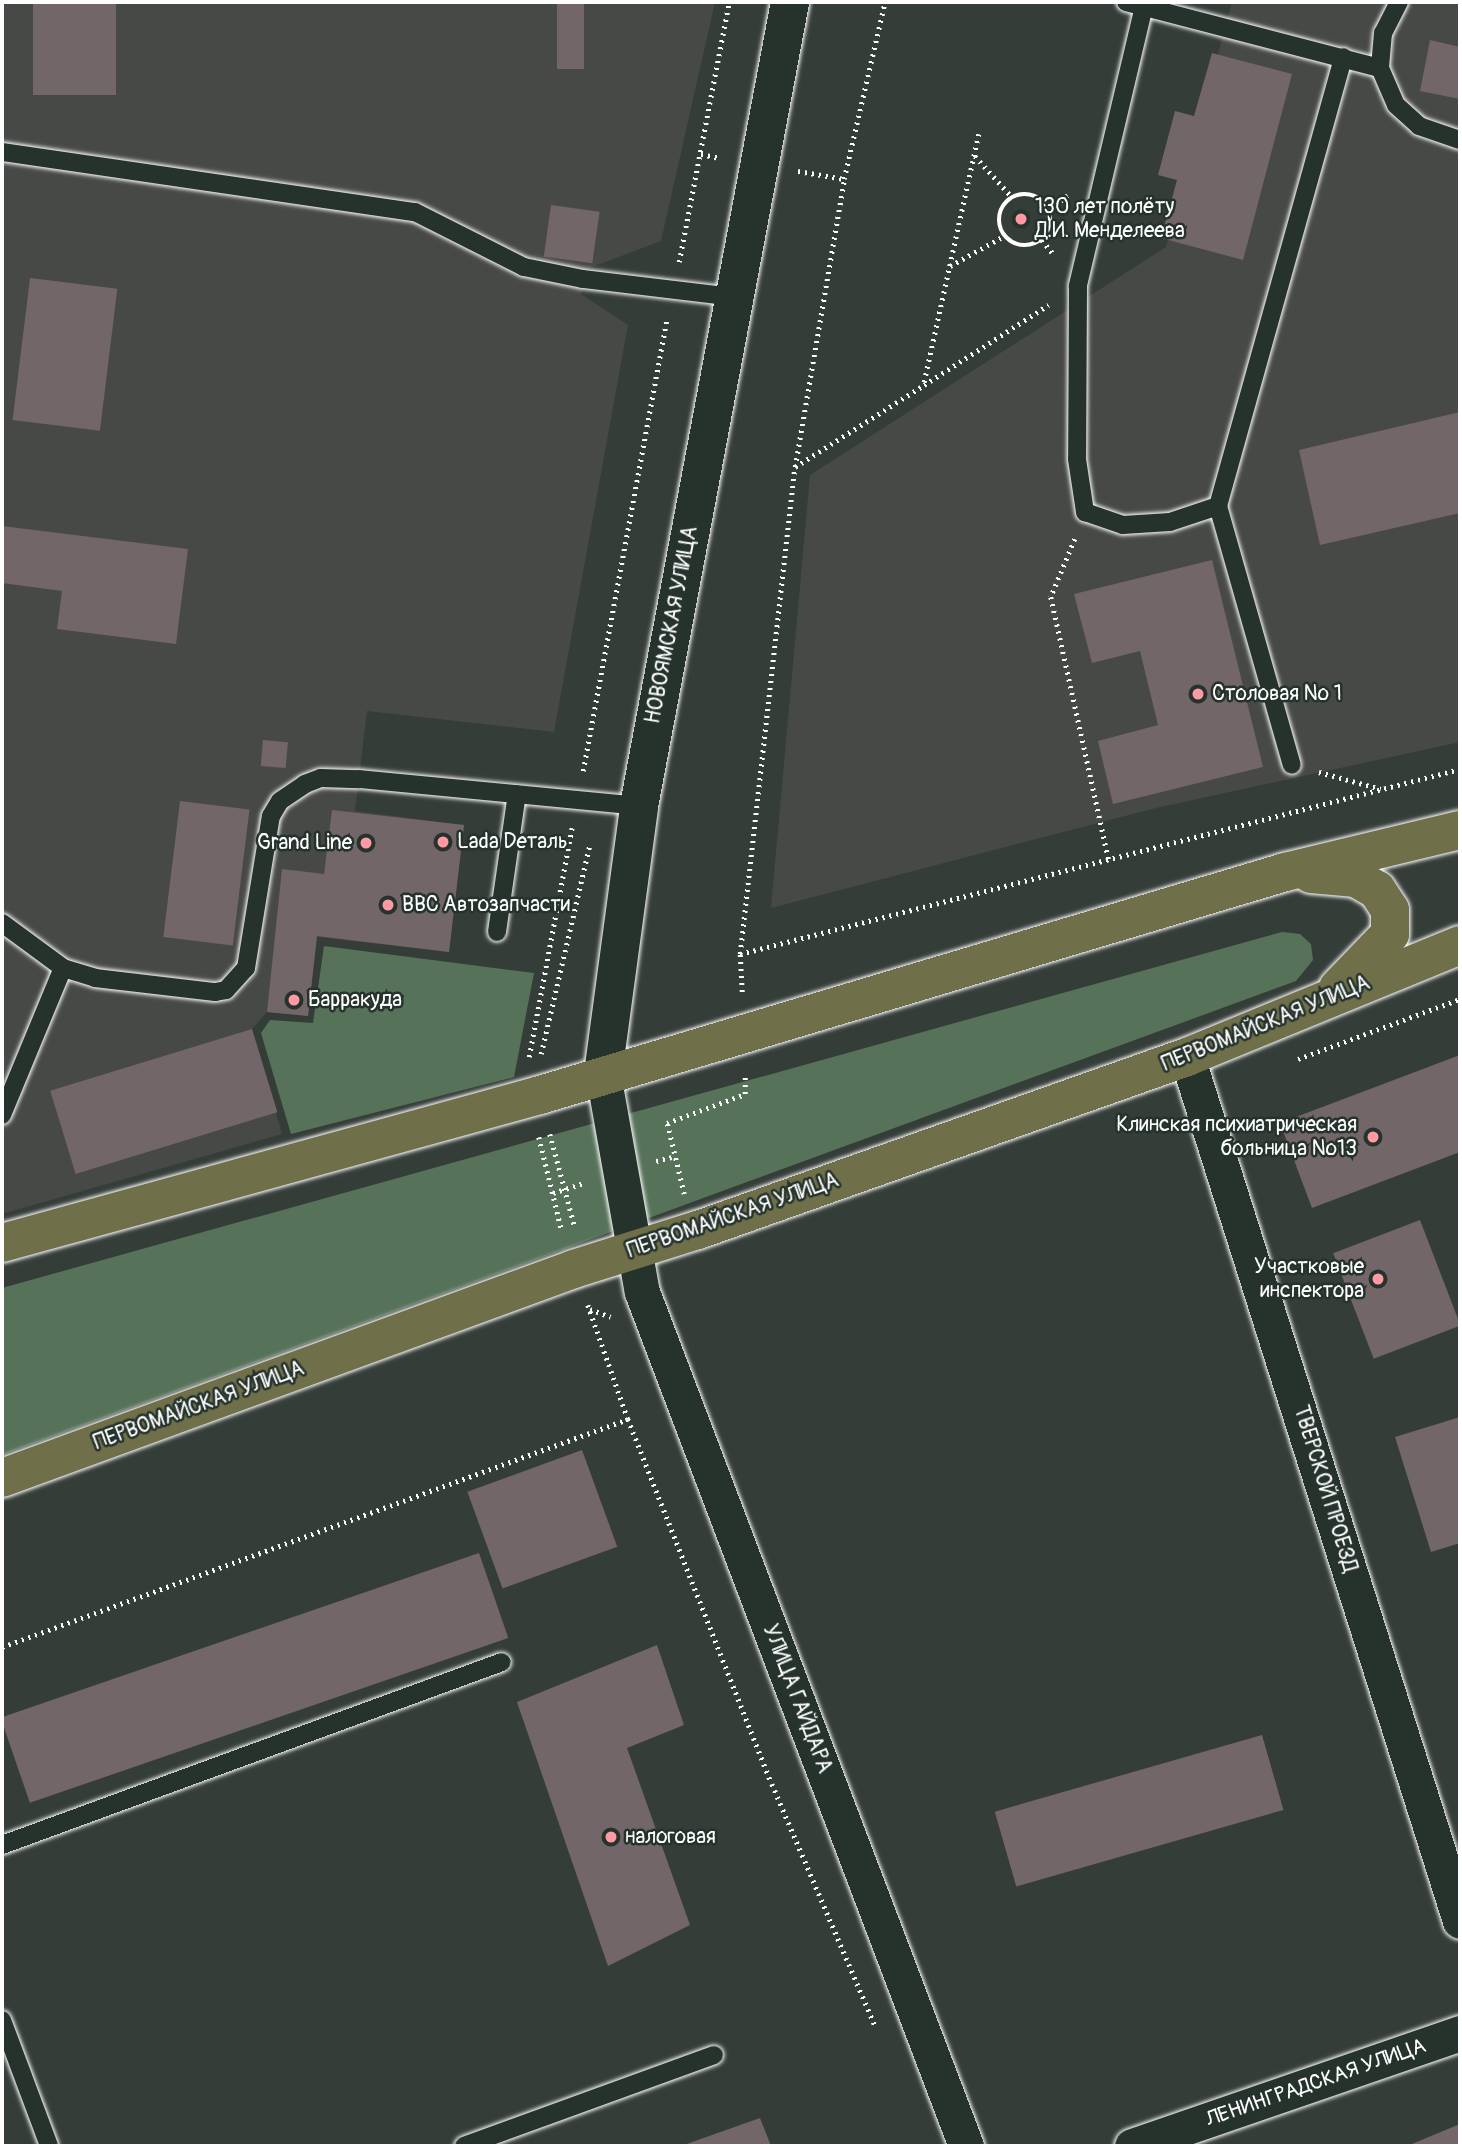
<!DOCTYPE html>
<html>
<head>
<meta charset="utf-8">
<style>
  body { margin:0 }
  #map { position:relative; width:1462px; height:2148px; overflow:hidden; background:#353d39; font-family:Pangolin,sans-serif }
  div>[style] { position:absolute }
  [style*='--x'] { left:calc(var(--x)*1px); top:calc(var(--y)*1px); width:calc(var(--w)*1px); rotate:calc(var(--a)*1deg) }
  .built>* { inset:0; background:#474947 }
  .green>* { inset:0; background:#567259 }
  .building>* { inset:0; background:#726669; transform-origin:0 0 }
  .path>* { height:4.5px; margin-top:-2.25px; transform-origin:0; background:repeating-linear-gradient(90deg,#fff 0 2px,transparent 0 7px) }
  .path>.ring { margin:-2.25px; padding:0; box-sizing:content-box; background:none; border:4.5px solid #fff; border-radius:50% }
  .roads { filter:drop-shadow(0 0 2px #fff) drop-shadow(0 0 2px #fff) }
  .service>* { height:18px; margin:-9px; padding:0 9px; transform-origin:9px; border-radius:9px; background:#26332d }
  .minor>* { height:35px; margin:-17.5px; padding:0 17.5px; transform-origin:17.5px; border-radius:17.5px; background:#26332d }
  .tertiary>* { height:38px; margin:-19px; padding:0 19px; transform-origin:19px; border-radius:19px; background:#26332d }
  .trunk>* { height:38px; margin:-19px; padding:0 19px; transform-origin:19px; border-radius:19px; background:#6f704a }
  .dots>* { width:19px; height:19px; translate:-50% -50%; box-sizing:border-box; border:4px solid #26332d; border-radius:50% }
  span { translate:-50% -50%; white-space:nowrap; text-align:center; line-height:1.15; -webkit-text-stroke:5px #26332d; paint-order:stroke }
  .poi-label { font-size:21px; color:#fff }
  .left { translate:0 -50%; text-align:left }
  .right { translate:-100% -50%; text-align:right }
  .street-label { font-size:21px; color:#fff }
  .frame { position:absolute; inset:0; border:4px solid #fff; pointer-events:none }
</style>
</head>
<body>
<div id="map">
  <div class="built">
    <div style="clip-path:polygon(2px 2px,715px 2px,661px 241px,584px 270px,581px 294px,628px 325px,554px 732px,367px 711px,355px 811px,464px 825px,449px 952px,317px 937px,308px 1016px,267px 1012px,252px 1029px,282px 1134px,2px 1214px)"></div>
    <div style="clip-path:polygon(1232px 2px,1460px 2px,1460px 742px,1156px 808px,771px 908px,810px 475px,1166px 247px)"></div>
  </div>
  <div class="green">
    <div style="clip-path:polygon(1282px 932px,1300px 934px,1311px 944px,1313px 960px,1296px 981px,2px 1455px,2px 1288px)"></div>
    <div style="clip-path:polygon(324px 946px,534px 973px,514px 1077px,291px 1134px,261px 1033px,270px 1020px,313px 1023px)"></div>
  </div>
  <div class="building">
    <div style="left:33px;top:2px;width:83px;height:93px"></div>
    <div style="left:557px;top:2px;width:27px;height:67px"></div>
    <div style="clip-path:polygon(1430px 40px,1460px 47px,1460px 99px,1420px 91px)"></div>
    <div style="clip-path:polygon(1212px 53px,1292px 74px,1243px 260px,1161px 238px,1177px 180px,1158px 175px,1175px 111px,1194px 116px)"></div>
    <div style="left:551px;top:205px;width:49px;height:52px;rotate:8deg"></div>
    <div style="left:30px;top:278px;width:88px;height:143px;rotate:7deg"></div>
    <div style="clip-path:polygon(1460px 412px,1460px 513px,1320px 545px,1299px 450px)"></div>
    <div style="clip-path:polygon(2px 526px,188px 549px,176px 644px,57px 629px,62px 591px,2px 583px)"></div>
    <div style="clip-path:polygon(1212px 560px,1263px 767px,1113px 804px,1098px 741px,1158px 725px,1140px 651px,1092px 663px,1074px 594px)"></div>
    <div style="left:263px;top:740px;width:25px;height:26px;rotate:5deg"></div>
    <div style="left:180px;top:801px;width:70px;height:137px;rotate:7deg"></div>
    <div style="clip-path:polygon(332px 810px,464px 825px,449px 952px,317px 936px,308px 1016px,267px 1012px,282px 869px,324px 874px)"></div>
    <div style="left:252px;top:1029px;width:87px;height:211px;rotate:73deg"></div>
    <div style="clip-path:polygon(1460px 1055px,1460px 1152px,1312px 1208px,1280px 1123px)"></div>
    <div style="left:1420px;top:1220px;width:113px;height:93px;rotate:69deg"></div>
    <div style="clip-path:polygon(1460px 1417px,1460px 1543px,1431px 1552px,1395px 1437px)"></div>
    <div style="left:582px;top:1450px;width:103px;height:122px;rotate:70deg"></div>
    <div style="left:479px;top:1553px;width:90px;height:506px;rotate:71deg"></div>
    <div style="clip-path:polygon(657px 1645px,684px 1725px,627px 1748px,690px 1925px,608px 1966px,517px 1702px)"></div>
    <div style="left:1262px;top:1735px;width:78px;height:278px;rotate:74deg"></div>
    <div style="clip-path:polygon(760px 2118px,771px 2146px,681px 2146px)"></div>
    <div style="clip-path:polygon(1460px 2124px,1460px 2146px,1407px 2146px)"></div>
  </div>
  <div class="path">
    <div style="--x:979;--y:134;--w:257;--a:102.4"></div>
    <div style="--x:924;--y:385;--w:148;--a:-32.8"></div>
    <div style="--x:701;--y:154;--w:19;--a:12"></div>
    <div style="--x:975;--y:156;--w:55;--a:47.9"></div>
    <div style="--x:798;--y:171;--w:47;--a:9.9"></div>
    <div class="ring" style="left:999px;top:194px;width:47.5px;height:47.5px"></div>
    <div style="--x:1050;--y:210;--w:23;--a:-40"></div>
    <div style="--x:1042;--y:240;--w:19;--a:51"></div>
    <div style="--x:679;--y:262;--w:265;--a:-79.1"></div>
    <div style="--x:950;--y:266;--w:62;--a:-29.1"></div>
    <div style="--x:795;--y:467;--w:153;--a:-32.4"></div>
    <div style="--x:1075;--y:539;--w:63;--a:112.5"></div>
    <div style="--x:1051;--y:597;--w:269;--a:77.6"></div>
    <div style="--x:583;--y:771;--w:460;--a:-79.5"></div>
    <div style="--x:1319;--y:772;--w:64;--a:15.3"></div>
    <div style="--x:740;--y:954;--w:743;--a:-14.41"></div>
    <div style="--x:742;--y:992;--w:38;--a:-93"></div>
    <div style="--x:740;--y:954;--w:490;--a:-83.6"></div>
    <div style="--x:795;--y:467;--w:292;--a:-80.3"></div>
    <div style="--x:844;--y:179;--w:182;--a:-77"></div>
    <div style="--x:541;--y:1054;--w:216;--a:-76.9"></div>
    <div style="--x:529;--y:1057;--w:233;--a:-79.4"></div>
    <div style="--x:1298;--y:1059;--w:173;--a:-20.3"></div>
    <div style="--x:550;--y:1134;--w:96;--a:75"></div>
    <div style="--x:539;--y:1137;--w:97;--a:76.3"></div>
    <div style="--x:656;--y:1161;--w:16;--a:-14"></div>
    <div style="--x:553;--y:1193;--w:33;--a:-18"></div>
    <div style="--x:684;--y:1194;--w:73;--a:-103.5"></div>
    <div style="--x:667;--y:1123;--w:83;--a:-20.4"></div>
    <div style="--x:745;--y:1094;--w:20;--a:-90"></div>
    <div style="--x:588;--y:1305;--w:121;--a:70.7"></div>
    <div style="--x:628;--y:1419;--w:392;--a:68.5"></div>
    <div style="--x:772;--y:1784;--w:262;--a:66.9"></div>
    <div style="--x:590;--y:1309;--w:22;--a:21"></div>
    <div style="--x:2;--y:1647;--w:666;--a:-20.01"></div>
  </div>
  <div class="roads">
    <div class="service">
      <div style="--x:1126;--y:2;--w:262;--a:14.6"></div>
      <div style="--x:1399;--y:2;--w:35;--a:117"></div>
      <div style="--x:1383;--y:33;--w:35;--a:95"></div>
      <div style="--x:1380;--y:68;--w:40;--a:66.6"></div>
      <div style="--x:1396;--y:105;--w:31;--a:42"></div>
      <div style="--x:1419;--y:126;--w:43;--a:18.9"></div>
      <div style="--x:1144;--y:6;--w:288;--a:103.3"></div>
      <div style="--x:1078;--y:286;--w:173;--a:90.3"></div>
      <div style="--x:1077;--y:459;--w:54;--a:81.4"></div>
      <div style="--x:1085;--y:512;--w:40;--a:18.9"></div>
      <div style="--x:1123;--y:525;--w:47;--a:-3.7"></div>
      <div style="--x:1170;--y:522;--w:51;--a:-18.4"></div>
      <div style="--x:1218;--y:506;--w:466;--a:-74.4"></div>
      <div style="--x:2;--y:152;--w:417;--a:8.3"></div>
      <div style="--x:415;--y:212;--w:122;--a:26.8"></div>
      <div style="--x:524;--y:267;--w:60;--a:11.5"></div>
      <div style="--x:583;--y:279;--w:152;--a:6.8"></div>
      <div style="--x:1218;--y:506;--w:269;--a:74.1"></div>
      <div style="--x:2;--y:923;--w:76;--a:36.4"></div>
      <div style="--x:63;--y:968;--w:34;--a:17"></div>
      <div style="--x:95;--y:978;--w:121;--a:6.7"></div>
      <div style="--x:215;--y:992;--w:11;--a:-10"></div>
      <div style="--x:226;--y:990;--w:30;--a:-48"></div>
      <div style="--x:246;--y:968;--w:154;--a:-80.7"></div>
      <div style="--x:271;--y:816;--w:17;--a:-59"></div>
      <div style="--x:280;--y:801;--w:30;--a:-34"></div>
      <div style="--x:305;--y:784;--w:17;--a:-21"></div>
      <div style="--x:321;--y:778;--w:38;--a:2"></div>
      <div style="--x:359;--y:779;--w:281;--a:5.5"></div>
      <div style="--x:497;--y:932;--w:139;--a:-81.8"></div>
      <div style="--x:2;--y:1115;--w:159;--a:-67.5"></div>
      <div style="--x:2;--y:1845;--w:532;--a:-20.1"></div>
      <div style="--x:2;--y:2020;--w:134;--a:69.5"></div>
      <div style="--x:464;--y:2146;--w:266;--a:-20"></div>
    </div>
    <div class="minor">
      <div style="--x:1187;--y:1057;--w:906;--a:72.46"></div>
      <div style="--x:603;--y:1074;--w:221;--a:79.9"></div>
      <div style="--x:642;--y:1292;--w:913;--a:69.22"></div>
      <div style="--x:1132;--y:2146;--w:347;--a:-19"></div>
    </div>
    <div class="tertiary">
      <div style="--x:603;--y:1074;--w:270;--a:-82.3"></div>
      <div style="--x:639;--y:806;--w:818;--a:-79.36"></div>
    </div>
    <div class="trunk">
      <div style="--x:1311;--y:874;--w:45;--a:5.1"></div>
      <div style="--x:1356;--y:878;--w:24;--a:30"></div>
      <div style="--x:1377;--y:890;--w:24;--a:57"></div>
      <div style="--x:1390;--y:910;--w:24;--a:90"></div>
      <div style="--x:1390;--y:934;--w:75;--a:133.9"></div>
      <div style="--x:2;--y:1243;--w:558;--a:-15.38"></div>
      <div style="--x:540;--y:1095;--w:778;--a:-16.66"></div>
      <div style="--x:1285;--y:872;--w:180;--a:-13.5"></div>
      <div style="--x:2;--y:1478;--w:609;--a:-20.07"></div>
      <div style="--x:574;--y:1269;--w:130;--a:-17.5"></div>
      <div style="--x:698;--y:1230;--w:519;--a:-19.48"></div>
      <div style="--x:1187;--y:1057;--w:295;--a:-22.3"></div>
    </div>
  </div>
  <div class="dots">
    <div style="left:1021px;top:219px;background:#ff9aa2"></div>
    <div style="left:1198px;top:694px;background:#ff9aa2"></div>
    <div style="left:443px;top:842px;background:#ff9aa2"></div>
    <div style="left:366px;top:843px;background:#ff9aa2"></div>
    <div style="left:388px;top:905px;background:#ff9aa2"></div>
    <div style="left:294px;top:1000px;background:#ff9aa2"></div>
    <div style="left:1373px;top:1137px;background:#ff9aa2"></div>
    <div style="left:1378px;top:1279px;background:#ff9aa2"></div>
    <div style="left:611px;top:1837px;background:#ff9aa2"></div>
  </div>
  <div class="poi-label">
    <span class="left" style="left:1035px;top:219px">130 лет полёту<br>Д.И. Менделеева</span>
    <span class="left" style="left:1212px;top:694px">Столовая № 1</span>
    <span class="left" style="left:457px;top:842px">Lada Dеталь</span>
    <span class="right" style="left:352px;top:843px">Grand Line</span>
    <span class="left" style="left:402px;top:905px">ВВС Автозапчасти</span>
    <span class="left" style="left:308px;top:1000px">Барракуда</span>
    <span class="right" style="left:1357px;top:1137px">Клинская психиатрическая<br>больница №13</span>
    <span class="right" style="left:1364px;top:1279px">Участковые<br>инспектора</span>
    <span class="left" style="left:625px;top:1837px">налоговая</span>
  </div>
  <div class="street-label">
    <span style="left:672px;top:625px;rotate:-79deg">НОВОЯМСКАЯ УЛИЦА</span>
    <span style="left:1266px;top:1024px;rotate:-22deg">ПЕРВОМАЙСКАЯ УЛИЦА</span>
    <span style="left:733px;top:1216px;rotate:-19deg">ПЕРВОМАЙСКАЯ УЛИЦА</span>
    <span style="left:199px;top:1406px;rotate:-20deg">ПЕРВОМАЙСКАЯ УЛИЦА</span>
    <span style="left:1325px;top:1489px;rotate:73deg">ТВЕРСКОЙ ПРОЕЗД</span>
    <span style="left:797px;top:1699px;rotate:69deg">УЛИЦА ГАЙДАРА</span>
    <span style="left:1316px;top:2083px;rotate:-19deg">ЛЕНИНГРАДСКАЯ УЛИЦА</span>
  </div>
  <div class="frame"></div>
</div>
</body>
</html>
